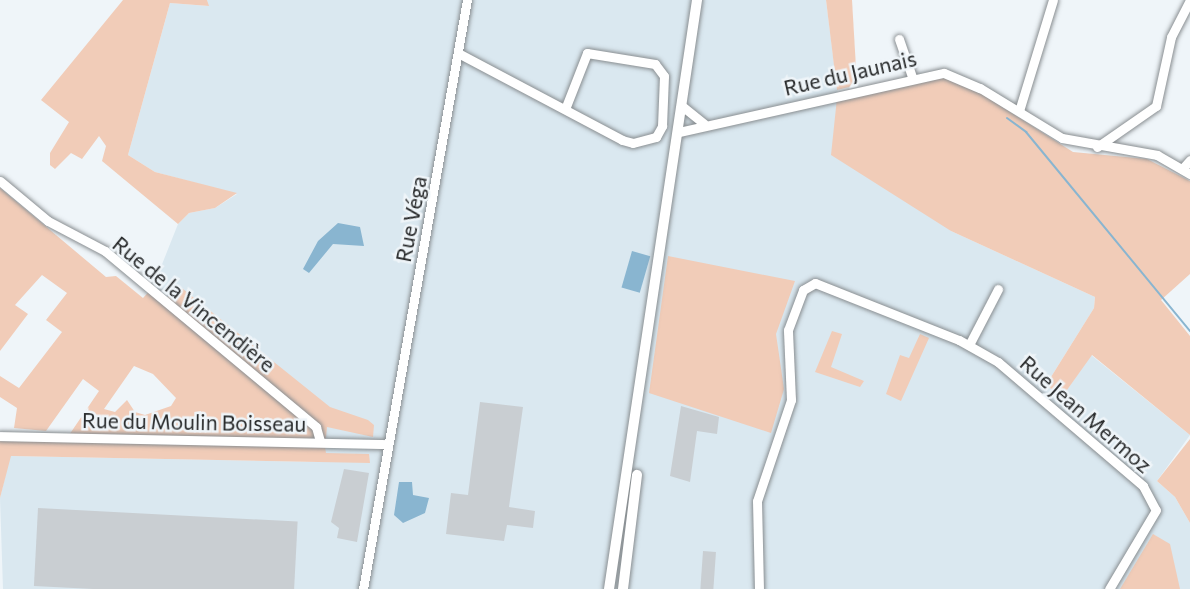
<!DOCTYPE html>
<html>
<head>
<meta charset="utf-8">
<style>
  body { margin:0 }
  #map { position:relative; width:1190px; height:589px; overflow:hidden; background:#eff5f9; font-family:Commissioner,sans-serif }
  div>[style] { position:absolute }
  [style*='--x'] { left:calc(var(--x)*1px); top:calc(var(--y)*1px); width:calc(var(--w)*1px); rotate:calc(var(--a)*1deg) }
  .built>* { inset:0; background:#dae8f0 }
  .green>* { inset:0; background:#f1ccb8 }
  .water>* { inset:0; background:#89b5d0; transform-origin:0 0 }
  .stream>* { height:2px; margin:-1px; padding:0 1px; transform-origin:1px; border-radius:1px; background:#89b5d0 }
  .building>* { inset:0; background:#c9ced2; transform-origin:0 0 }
  .roads { filter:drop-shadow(0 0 2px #898e91) drop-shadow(0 0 2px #898e91) }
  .minor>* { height:9px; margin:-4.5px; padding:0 4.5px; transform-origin:4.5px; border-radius:4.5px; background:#fff }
  .major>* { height:10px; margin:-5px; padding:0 5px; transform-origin:5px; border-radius:5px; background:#fff }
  span { translate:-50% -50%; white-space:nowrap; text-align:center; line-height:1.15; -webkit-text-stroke:5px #eff5f9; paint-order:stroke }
  .street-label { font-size:21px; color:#262829 }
</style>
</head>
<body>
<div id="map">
  <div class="built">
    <div style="clip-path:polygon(207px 0,826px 0,838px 95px,951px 231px,1095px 297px,1094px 308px,1046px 385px,1062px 397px,1091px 355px,1190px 435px,1157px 481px,1175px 497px,1190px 523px,1190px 589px,3px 589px,0 498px,10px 456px,320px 462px,153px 287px,178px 224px,189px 213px,215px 208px,237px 194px,155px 172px,128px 155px,170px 3px,208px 6px)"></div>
  </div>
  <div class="green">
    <div style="clip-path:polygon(123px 0,207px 0,209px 6px,170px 3px,128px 155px,155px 172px,237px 193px,215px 208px,189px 213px,178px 224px,102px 161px,106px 146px,99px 136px,82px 159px,71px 153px,55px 169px,50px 165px,50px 153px,69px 122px,41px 100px)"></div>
    <div style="clip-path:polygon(826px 0,852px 0,857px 85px,837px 90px)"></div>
    <div style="clip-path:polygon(943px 76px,974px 89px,1073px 152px,1147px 159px,1190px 181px,1190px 274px,1161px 300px,1190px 336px,1190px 435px,1092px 355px,1062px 397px,1046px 385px,1094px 308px,1095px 297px,951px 231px,831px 155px,837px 98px)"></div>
    <div style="clip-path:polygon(evenodd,0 188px,106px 277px,116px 276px,143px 298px,153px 287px,167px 298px,178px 285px,330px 407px,368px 420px,374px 425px,373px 437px,327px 427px,325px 447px,326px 453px,369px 454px,370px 463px,11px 456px,0 498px,0 440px,65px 441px,99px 391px,83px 379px,46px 431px,14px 428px,17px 408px,0 397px,0 376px,19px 388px,62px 332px,46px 320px,67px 293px,42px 275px,15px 305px,28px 314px,0 351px,0 188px,134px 366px,153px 374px,176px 398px,171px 406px,145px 415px,135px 412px,127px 400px,115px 412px,104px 409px,134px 366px)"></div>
    <div style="clip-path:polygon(668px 256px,795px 281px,776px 334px,784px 389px,771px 433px,649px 393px)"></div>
    <div style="clip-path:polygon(832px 331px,842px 334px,831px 367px,864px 381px,860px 387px,815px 372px)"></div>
    <div style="clip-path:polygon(920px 334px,929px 338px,901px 401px,886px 394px,900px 355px,909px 358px)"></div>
    <div style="clip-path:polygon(1190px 439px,1190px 523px,1175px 497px,1157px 481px)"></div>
    <div style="clip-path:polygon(1153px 534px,1170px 544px,1180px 589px,1120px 589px)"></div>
  </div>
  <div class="water">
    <div style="clip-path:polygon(338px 223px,360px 227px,364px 246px,333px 244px,309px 273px,303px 269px,318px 241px)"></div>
    <div style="left:632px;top:251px;width:19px;height:38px;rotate:16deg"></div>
    <div style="clip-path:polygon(399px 482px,412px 482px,413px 495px,429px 498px,425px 513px,403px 523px,394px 515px)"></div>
  </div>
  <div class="stream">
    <div style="--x:1007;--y:118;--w:24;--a:36"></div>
    <div style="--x:1026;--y:132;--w:258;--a:50.5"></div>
  </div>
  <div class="building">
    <div style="clip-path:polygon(480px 402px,523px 407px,509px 507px,535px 511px,533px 528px,507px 525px,504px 541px,446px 534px,451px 493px,468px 495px)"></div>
    <div style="clip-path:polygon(681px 406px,719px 417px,717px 434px,697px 431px,690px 482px,670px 476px)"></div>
    <div style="clip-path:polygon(344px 469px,369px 473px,357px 542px,337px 538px,339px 528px,331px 522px)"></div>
    <div style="left:38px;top:508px;width:260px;height:78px;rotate:3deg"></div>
    <div style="left:703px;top:551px;width:13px;height:38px;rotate:4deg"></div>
  </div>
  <div class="roads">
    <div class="minor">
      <div style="--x:899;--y:39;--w:39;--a:71"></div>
      <div style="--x:458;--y:53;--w:186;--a:27.9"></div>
      <div style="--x:622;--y:140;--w:11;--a:15"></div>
      <div style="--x:633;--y:143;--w:24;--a:-15"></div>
      <div style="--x:656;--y:137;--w:13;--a:-61"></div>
      <div style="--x:662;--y:126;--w:50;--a:-87.7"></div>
      <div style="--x:664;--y:76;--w:15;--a:-127"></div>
      <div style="--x:655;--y:64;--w:69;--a:-170.8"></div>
      <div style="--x:587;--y:53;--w:60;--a:111.4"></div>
      <div style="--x:682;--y:106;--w:28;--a:39"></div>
      <div style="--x:1019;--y:111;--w:116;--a:-73"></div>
      <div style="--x:679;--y:132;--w:271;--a:-12.6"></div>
      <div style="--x:944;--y:73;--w:39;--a:23"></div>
      <div style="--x:980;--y:88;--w:96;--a:31.4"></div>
      <div style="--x:1062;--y:138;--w:97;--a:10.1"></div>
      <div style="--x:1157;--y:155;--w:38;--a:30"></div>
      <div style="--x:1097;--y:147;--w:72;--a:-34.8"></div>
      <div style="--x:1156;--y:106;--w:71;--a:-77.7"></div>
      <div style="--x:1171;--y:37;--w:42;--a:-62.8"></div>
      <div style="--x:1182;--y:169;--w:12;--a:-48"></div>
      <div style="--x:0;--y:181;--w:62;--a:39.8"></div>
      <div style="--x:48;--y:221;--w:64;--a:27.8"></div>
      <div style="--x:105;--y:251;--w:275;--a:39.8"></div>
      <div style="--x:316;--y:427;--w:15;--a:74"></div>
      <div style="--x:969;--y:345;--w:63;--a:-62.6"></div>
      <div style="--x:0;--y:436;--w:388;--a:1.2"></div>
      <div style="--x:363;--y:589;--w:598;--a:-79.99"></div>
      <div style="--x:759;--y:589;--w:88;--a:-91.3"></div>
      <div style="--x:757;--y:501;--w:107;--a:-71.4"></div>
      <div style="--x:791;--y:400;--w:70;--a:-92.5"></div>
      <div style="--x:788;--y:330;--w:43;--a:-69.4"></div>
      <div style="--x:803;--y:290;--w:14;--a:-30"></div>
      <div style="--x:815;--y:283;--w:155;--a:21.6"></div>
      <div style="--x:959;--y:340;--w:45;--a:29.4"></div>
      <div style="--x:998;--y:362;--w:191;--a:40.5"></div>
      <div style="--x:1143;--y:486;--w:27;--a:62"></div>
      <div style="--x:1156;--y:510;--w:92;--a:120.7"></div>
    </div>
    <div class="major">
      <div style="--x:609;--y:589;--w:596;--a:-81.5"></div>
      <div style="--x:623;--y:589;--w:115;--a:-83"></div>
    </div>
  </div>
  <div class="street-label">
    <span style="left:850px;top:73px;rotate:-13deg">Rue du Jaunais</span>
    <span style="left:411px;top:219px;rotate:-79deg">Rue Véga</span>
    <span style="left:194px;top:304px;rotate:39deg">Rue de la Vincendière</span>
    <span style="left:1086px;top:414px;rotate:41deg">Rue Jean Mermoz</span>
    <span style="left:194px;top:422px;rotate:1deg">Rue du Moulin Boisseau</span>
  </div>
</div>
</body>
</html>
